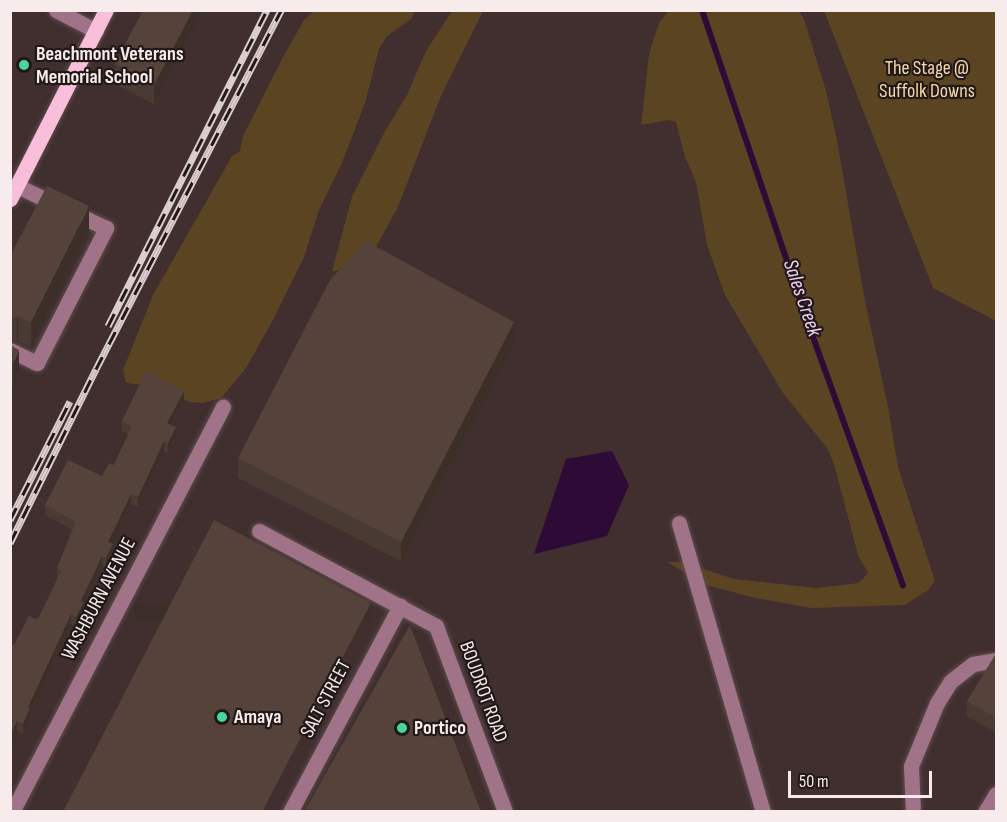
<!DOCTYPE html>
<html>
<head>
<meta charset="utf-8">
<style>
  body { margin:0 }
  #map { position:relative; width:1007px; height:822px; overflow:hidden; background:#412e2e; font-family:"Sofia Sans Condensed",sans-serif }
  div>[style] { position:absolute }
  [style*='--x'] { left:calc(var(--x)*1px); top:calc(var(--y)*1px); width:calc(var(--w)*1px); rotate:calc(var(--a)*1deg) }
  .green>* { inset:0; background:#5b4422 }
  .water>* { inset:0; background:#2e0b36 }
  .stream>* { height:6px; margin:-3px; padding:0 3px; transform-origin:3px; border-radius:3px; background:#2e0b36 }
  .roads { filter:drop-shadow(0 0 2px #5e4c4c) drop-shadow(0 0 2px #5e4c4c) }
  .minor>* { height:15px; margin:-7.5px; padding:0 7.5px; transform-origin:7.5px; border-radius:7.5px; background:#a17389 }
  .major>* { height:15px; margin:-7.5px; padding:0 7.5px; transform-origin:7.5px; border-radius:7.5px; background:#f9bfda }
  .rail>* { height:7px; margin-top:-3.5px; transform-origin:0; background:repeating-linear-gradient(90deg,#211918 0 14px,#dbcdcd 0 28px); box-sizing:border-box; border-block:2px solid #dbcdcd }
  .wall>* { inset:0; background:#493a33 }
  .shaded-wall>* { inset:0; background:#3c2f29; transform-origin:0 0 }
  .building>* { inset:0; background:#55433b }
  .dots>* { width:16px; height:16px; translate:-50% -50%; box-sizing:border-box; border:3px solid #211918; border-radius:50% }
  span { translate:-50% -50%; white-space:nowrap; text-align:center; line-height:1.15; -webkit-text-stroke:4.5px #211918; paint-order:stroke }
  .poi-label { font-size:20px; color:#f8ebeb; font-weight:700 }
  .left { translate:0 -50%; text-align:left }
  .park-label { font-size:20px; color:#f7d7a9 }
  .street-label { font-size:20px; color:#f8ebeb }
  .water-label { font-size:21px; color:#f4d0fb; font-style:italic }
  .frame { position:absolute; inset:0; border:12px solid #f8ebeb; pointer-events:none }
  .scale { position:absolute; left:788px; top:771px; width:144px; height:27px; box-sizing:border-box; border:3px solid #f8ebeb; border-top:0; padding-left:8px; font-size:18px; line-height:21px; white-space:nowrap; color:#f8ebeb; -webkit-text-stroke:4px #211918; paint-order:stroke }
</style>
</head>
<body>
<div id="map">
  <div class="green">
    <div style="clip-path:polygon(314px 11px,415px 11px,411px 19px,387px 36px,379px 49px,365px 103px,341px 165px,319px 210px,304px 257px,273px 320px,246px 368px,221px 398px,203px 403px,190px 402px,144px 385px,126px 383px,123px 370px,153px 295px,232px 156px,240px 151px,243px 136px,282px 59px,304px 20px)"></div>
    <div style="clip-path:polygon(452px 11px,483px 11px,441px 96px,397px 209px,372px 254px,367px 269px,332px 271px,352px 197px,385px 131px,407px 95px,426px 51px)"></div>
    <div style="clip-path:polygon(668px 11px,799px 11px,804px 19px,826px 91px,837px 140px,864px 296px,888px 407px,898px 467px,935px 581px,928px 590px,905px 605px,811px 608px,756px 598px,706px 585px,667px 562px,683px 562px,734px 579px,816px 588px,859px 583px,868px 573px,858px 555px,834px 464px,827px 448px,783px 393px,725px 295px,707px 245px,696px 182px,685px 157px,676px 122px,669px 120px,641px 125px,649px 54px,659px 23px)"></div>
    <div style="clip-path:polygon(824px 11px,996px 11px,996px 321px,933px 288px)"></div>
  </div>
  <div class="water">
    <div style="clip-path:polygon(612px 451px,629px 485px,607px 536px,534px 554px,566px 459px)"></div>
  </div>
  <div class="stream">
    <div style="--x:702;--y:10;--w:334;--a:71.3"></div>
    <div style="--x:809;--y:326;--w:276;--a:70.1"></div>
  </div>
  <div class="roads">
    <div class="minor">
      <div style="--x:56;--y:10;--w:45;--a:27.7"></div>
      <div style="--x:10;--y:350;--w:30;--a:26"></div>
      <div style="--x:37;--y:363;--w:152;--a:-62.9"></div>
      <div style="--x:106;--y:228;--w:98;--a:-154.7"></div>
      <div style="--x:679;--y:523;--w:301;--a:73.8"></div>
      <div style="--x:259;--y:531;--w:201;--a:28.2"></div>
      <div style="--x:436;--y:626;--w:198;--a:69.6"></div>
      <div style="--x:12;--y:812;--w:457;--a:-62.5"></div>
      <div style="--x:290;--y:812;--w:234;--a:-61.9"></div>
      <div style="--x:913;--y:812;--w:46;--a:-92.5"></div>
      <div style="--x:911;--y:766;--w:68;--a:-67.6"></div>
      <div style="--x:937;--y:703;--w:26;--a:-58"></div>
      <div style="--x:951;--y:681;--w:28;--a:-38"></div>
      <div style="--x:973;--y:664;--w:23;--a:-10"></div>
      <div style="--x:985;--y:812;--w:21;--a:-59"></div>
    </div>
    <div class="major">
      <div style="--x:10;--y:199;--w:212;--a:-63.1"></div>
    </div>
  </div>
  <div class="rail">
    <div style="--x:108;--y:326;--w:354;--a:-63.3"></div>
    <div style="--x:10;--y:520;--w:133;--a:-63.2"></div>
    <div style="--x:10;--y:543;--w:194;--a:-63.7"></div>
    <div style="--x:96;--y:369;--w:404;--a:-62.7"></div>
  </div>
  <div class="wall">
    <div style="clip-path:polygon(203px 10px,154px 104px,115px 84px,115px 64px)"></div>
    <div style="clip-path:polygon(89px 231px,31px 347px,18px 341px,17px 343px,10px 341px,10px 256px)"></div>
    <div style="clip-path:polygon(514px 342px,401px 561px,238px 478px,238px 458px)"></div>
    <div style="clip-path:polygon(10px 345px,19px 375px,13px 388px,10px 387px)"></div>
    <div style="clip-path:polygon(184px 400px,171px 425px,176px 437px,168px 453px,164px 451px,138px 507px,131px 504px,112px 544px,113px 554px,106px 567px,102px 566px,84px 604px,84px 612px,76px 627px,71px 624px,30px 711px,30px 718px,23px 734px,17px 731px,14px 645px,39px 617px,57px 579px,57px 568px,72px 530px,45px 515px,45px 505px,102px 476px,114px 465px,128px 434px,122px 431px,122px 421px)"></div>
    <div style="clip-path:polygon(996px 656px,996px 733px,967px 716px,967px 701px)"></div>
  </div>
  <div class="shaded-wall">
    <div style="clip-path:polygon(193px 10px,203px 10px,154px 104px,154px 85px)"></div>
    <div style="clip-path:polygon(89px 206px,89px 231px,31px 347px,31px 322px)"></div>
    <div style="clip-path:polygon(18px 316px,18px 341px,17px 343px,17px 318px)"></div>
    <div style="clip-path:polygon(514px 322px,514px 342px,401px 561px,401px 542px)"></div>
    <div style="clip-path:polygon(19px 350px,19px 375px,13px 388px,13px 363px)"></div>
    <div style="clip-path:polygon(184px 391px,184px 400px,167px 432px,167px 423px)"></div>
    <div style="clip-path:polygon(176px 427px,176px 437px,168px 453px,168px 443px)"></div>
    <div style="clip-path:polygon(164px 441px,164px 451px,138px 507px,138px 497px)"></div>
    <div style="clip-path:polygon(131px 494px,131px 504px,108px 552px,108px 542px)"></div>
    <div style="clip-path:polygon(113px 544px,113px 554px,106px 567px,106px 558px)"></div>
    <div style="clip-path:polygon(102px 556px,102px 566px,84px 604px,84px 612px,76px 627px,76px 617px,81px 601px)"></div>
    <div style="left:371px;top:603px;width:19px;height:236px;rotate:90deg"></div>
    <div style="clip-path:polygon(71px 614px,71px 624px,30px 711px,30px 718px,23px 734px,23px 724px,28px 707px)"></div>
    <div style="clip-path:polygon(17px 721px,17px 731px,10px 746px,10px 736px)"></div>
  </div>
  <div class="building">
    <div style="clip-path:polygon(143px 10px,193px 10px,154px 85px,115px 64px)"></div>
    <div style="clip-path:polygon(47px 186px,89px 206px,31px 322px,18px 316px,17px 318px,10px 316px,10px 256px)"></div>
    <div style="clip-path:polygon(366px 241px,514px 322px,401px 542px,238px 458px,330px 280px)"></div>
    <div style="clip-path:polygon(10px 345px,19px 350px,13px 363px,10px 362px)"></div>
    <div style="clip-path:polygon(146px 371px,184px 391px,167px 423px,176px 427px,168px 443px,164px 441px,138px 497px,131px 494px,108px 542px,113px 544px,106px 558px,102px 556px,81px 601px,84px 602px,76px 617px,71px 614px,28px 707px,30px 708px,23px 724px,17px 721px,10px 736px,10px 643px,14px 645px,29px 616px,36px 619px,39px 617px,61px 571px,57px 568px,76px 522px,45px 505px,68px 460px,102px 476px,109px 463px,114px 465px,132px 426px,122px 421px)"></div>
    <div style="clip-path:polygon(214px 520px,371px 603px,262px 812px,63px 812px)"></div>
    <div style="clip-path:polygon(410px 625px,481px 812px,304px 812px)"></div>
    <div style="clip-path:polygon(995px 655px,996px 656px,996px 718px,967px 701px)"></div>
  </div>
  <div class="dots">
    <div style="left:24px;top:65px;background:#48d49d"></div>
    <div style="left:222px;top:717px;background:#48d49d"></div>
    <div style="left:402px;top:728px;background:#48d49d"></div>
  </div>
  <div class="poi-label">
    <span class="left" style="left:36px;top:66px">Beachmont Veterans<br>Memorial School</span>
    <span class="left" style="left:234px;top:717px">Amaya</span>
    <span class="left" style="left:414px;top:728px">Portico</span>
  </div>
  <div class="park-label">
    <span style="left:927px;top:80px">The Stage @<br>Suffolk Downs</span>
  </div>
  <div class="street-label">
    <span style="left:99px;top:599px;rotate:-62deg">WASHBURN AVENUE</span>
    <span style="left:483px;top:692px;rotate:70deg">BOUDROT ROAD</span>
    <span style="left:326px;top:699px;rotate:-62deg">SALT STREET</span>
  </div>
  <div class="water-label">
    <span style="left:802px;top:298px;rotate:71deg">Sales Creek</span>
  </div>
  <div class="frame"></div>
  <div class="scale">50 m</div>
</div>
</body>
</html>
